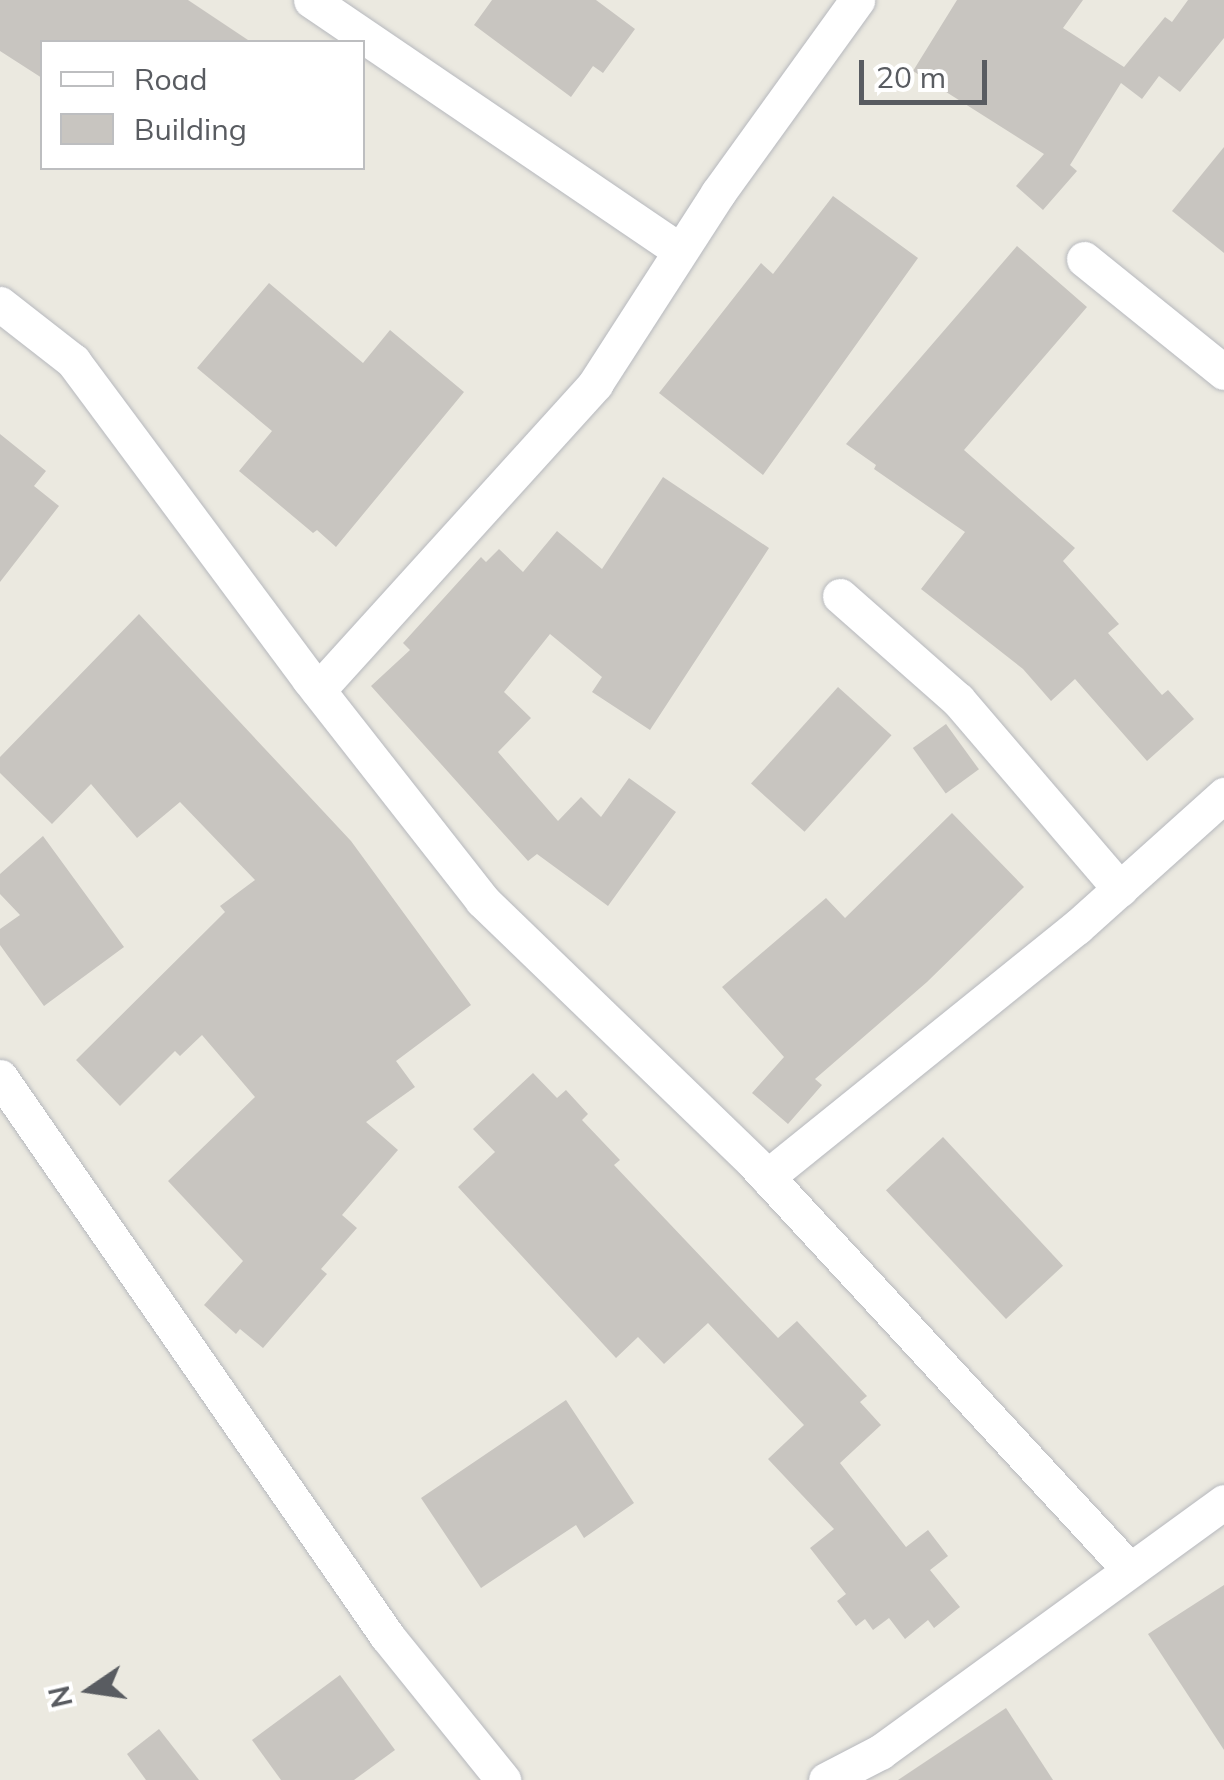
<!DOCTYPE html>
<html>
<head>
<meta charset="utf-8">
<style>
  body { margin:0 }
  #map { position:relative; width:1224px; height:1780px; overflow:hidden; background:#ebe9e0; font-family:Mulish,sans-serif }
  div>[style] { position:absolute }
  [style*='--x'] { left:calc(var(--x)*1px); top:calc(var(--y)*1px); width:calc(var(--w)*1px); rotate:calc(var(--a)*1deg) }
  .building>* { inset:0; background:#c8c5c0; transform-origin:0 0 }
  .roads { filter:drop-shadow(0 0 2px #b6b8bd) drop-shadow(0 0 2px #b6b8bd) }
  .minor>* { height:35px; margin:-17.5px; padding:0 17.5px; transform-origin:17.5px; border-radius:17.5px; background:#fff }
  span { translate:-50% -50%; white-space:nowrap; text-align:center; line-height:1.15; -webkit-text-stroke:8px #fff; paint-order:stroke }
  .legend { position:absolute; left:40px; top:40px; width:325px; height:130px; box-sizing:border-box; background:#fff; border:2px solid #bdbec0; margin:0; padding:12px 18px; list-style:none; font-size:30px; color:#595c61 }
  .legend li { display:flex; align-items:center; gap:20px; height:50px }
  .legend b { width:50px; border:2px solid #bdbec0 }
  .north { position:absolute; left:40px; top:1640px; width:100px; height:100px; -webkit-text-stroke:8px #fff; paint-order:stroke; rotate:257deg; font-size:28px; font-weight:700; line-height:40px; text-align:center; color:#595c61 }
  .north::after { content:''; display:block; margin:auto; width:35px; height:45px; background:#595c61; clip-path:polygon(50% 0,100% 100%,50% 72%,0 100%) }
  .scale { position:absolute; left:859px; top:60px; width:128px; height:45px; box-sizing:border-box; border:5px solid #595c61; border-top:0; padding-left:12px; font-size:30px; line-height:35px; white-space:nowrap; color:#595c61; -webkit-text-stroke:8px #fff; paint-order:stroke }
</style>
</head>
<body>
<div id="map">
  <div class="building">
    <div style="clip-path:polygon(0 0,188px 0,251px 42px,42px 42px,42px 78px,0 51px)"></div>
    <div style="clip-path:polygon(492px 0,596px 0,635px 29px,603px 73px,593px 66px,571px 97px,474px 25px)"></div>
    <div style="clip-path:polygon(957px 0,1083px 0,1063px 28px,1124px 67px,1165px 17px,1172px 22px,1188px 0,1224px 0,1224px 38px,1180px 92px,1159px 76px,1142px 99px,1121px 83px,1070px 165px,1077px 171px,1043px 210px,1016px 186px,1044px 154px,913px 71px)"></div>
    <div style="clip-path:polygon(1224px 147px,1224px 253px,1172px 211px)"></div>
    <div style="clip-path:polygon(833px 196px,918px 258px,763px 475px,659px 393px,761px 263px,773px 274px)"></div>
    <div style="clip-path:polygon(1017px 246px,1087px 307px,964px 450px,1075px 548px,1063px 561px,1119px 624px,1108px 633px,1162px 695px,1168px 690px,1194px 719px,1147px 761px,1075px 679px,1051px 701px,1023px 669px,921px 589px,965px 532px,874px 469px,876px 465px,846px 444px)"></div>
    <div style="clip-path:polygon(269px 283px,363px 363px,390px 330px,464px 392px,336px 547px,317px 530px,313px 533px,239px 471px,272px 431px,197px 368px)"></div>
    <div style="clip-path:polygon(0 434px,46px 471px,34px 486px,59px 506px,0 582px)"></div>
    <div style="clip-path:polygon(663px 477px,769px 548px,650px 730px,592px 692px,602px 677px,550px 634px,504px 692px,531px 718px,498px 752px,558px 821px,581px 797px,601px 817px,629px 778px,676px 812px,608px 906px,537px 854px,528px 861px,371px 686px,410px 650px,403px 643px,481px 557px,486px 562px,499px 549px,523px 572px,557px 531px,602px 569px)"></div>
    <div style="clip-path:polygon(139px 614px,351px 841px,471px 1005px,396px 1061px,415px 1087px,366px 1122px,398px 1150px,342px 1215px,357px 1228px,321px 1269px,327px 1274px,263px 1348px,240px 1329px,236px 1334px,204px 1305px,243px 1261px,168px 1181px,255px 1097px,202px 1035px,180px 1056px,175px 1051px,120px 1106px,76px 1060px,225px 912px,220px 906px,255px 880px,180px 802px,137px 838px,91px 784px,52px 824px,0 773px,0 757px)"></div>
    <div style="left:838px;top:687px;width:72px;height:130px;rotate:42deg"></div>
    <div style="left:946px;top:724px;width:56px;height:41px;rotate:54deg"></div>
    <div style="clip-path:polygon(952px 813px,1024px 887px,927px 982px,815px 1079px,822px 1085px,788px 1124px,752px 1093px,784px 1057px,722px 987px,826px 898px,845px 918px)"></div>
    <div style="clip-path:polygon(43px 836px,124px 947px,44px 1006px,0 945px,0 929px,20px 915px,0 894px,0 874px)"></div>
    <div style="clip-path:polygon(533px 1073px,557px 1098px,566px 1090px,588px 1114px,582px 1120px,620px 1160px,614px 1165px,778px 1338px,797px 1321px,867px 1396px,860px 1402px,881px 1425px,840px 1463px,906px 1547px,928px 1530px,948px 1556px,930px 1570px,960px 1607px,934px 1628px,928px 1620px,905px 1639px,889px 1618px,873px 1630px,865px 1619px,856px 1626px,837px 1601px,846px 1594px,810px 1548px,834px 1529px,768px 1459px,804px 1425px,708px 1323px,664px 1364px,638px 1337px,616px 1358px,458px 1187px,495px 1152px,473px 1129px)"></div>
    <div style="left:943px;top:1137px;width:176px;height:78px;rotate:47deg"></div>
    <div style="clip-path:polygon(566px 1400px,634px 1503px,584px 1538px,576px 1525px,481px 1588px,421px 1498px)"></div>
    <div style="clip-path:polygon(1224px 1585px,1224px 1750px,1148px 1634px)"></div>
    <div style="clip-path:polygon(340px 1675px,395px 1750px,354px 1780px,281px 1780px,252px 1740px)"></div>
    <div style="clip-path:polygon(1006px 1708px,1053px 1780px,898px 1780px)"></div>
    <div style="clip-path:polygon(159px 1729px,199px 1780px,146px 1780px,127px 1754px)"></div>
  </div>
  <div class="roads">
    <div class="minor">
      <div style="--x:311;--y:0;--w:446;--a:34.2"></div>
      <div style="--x:1084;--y:259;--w:180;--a:38.9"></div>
      <div style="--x:0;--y:304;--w:93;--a:38"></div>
      <div style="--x:73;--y:361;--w:396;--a:53.4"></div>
      <div style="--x:309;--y:679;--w:281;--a:51.9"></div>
      <div style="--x:482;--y:900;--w:378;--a:44"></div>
      <div style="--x:754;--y:1163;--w:551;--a:47.28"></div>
      <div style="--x:840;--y:596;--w:157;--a:41.4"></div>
      <div style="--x:958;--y:700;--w:249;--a:49.4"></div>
      <div style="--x:318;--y:690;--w:413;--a:-47.8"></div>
      <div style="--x:595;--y:384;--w:227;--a:-57.2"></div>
      <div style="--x:718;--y:193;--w:238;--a:-54.2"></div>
      <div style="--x:0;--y:1077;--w:680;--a:55.3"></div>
      <div style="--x:387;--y:1636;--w:185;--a:51.1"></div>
      <div style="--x:767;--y:1177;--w:398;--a:-38.9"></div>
      <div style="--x:1077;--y:927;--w:198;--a:-41.9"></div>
      <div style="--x:826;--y:1780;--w:61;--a:-27.4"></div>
      <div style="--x:880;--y:1752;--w:425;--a:-36"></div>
    </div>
  </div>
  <ul class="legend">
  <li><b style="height:12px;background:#fff"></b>Road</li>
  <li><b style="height:28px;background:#c8c5c0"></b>Building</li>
  </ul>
  <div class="north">N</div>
  <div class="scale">20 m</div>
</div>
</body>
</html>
